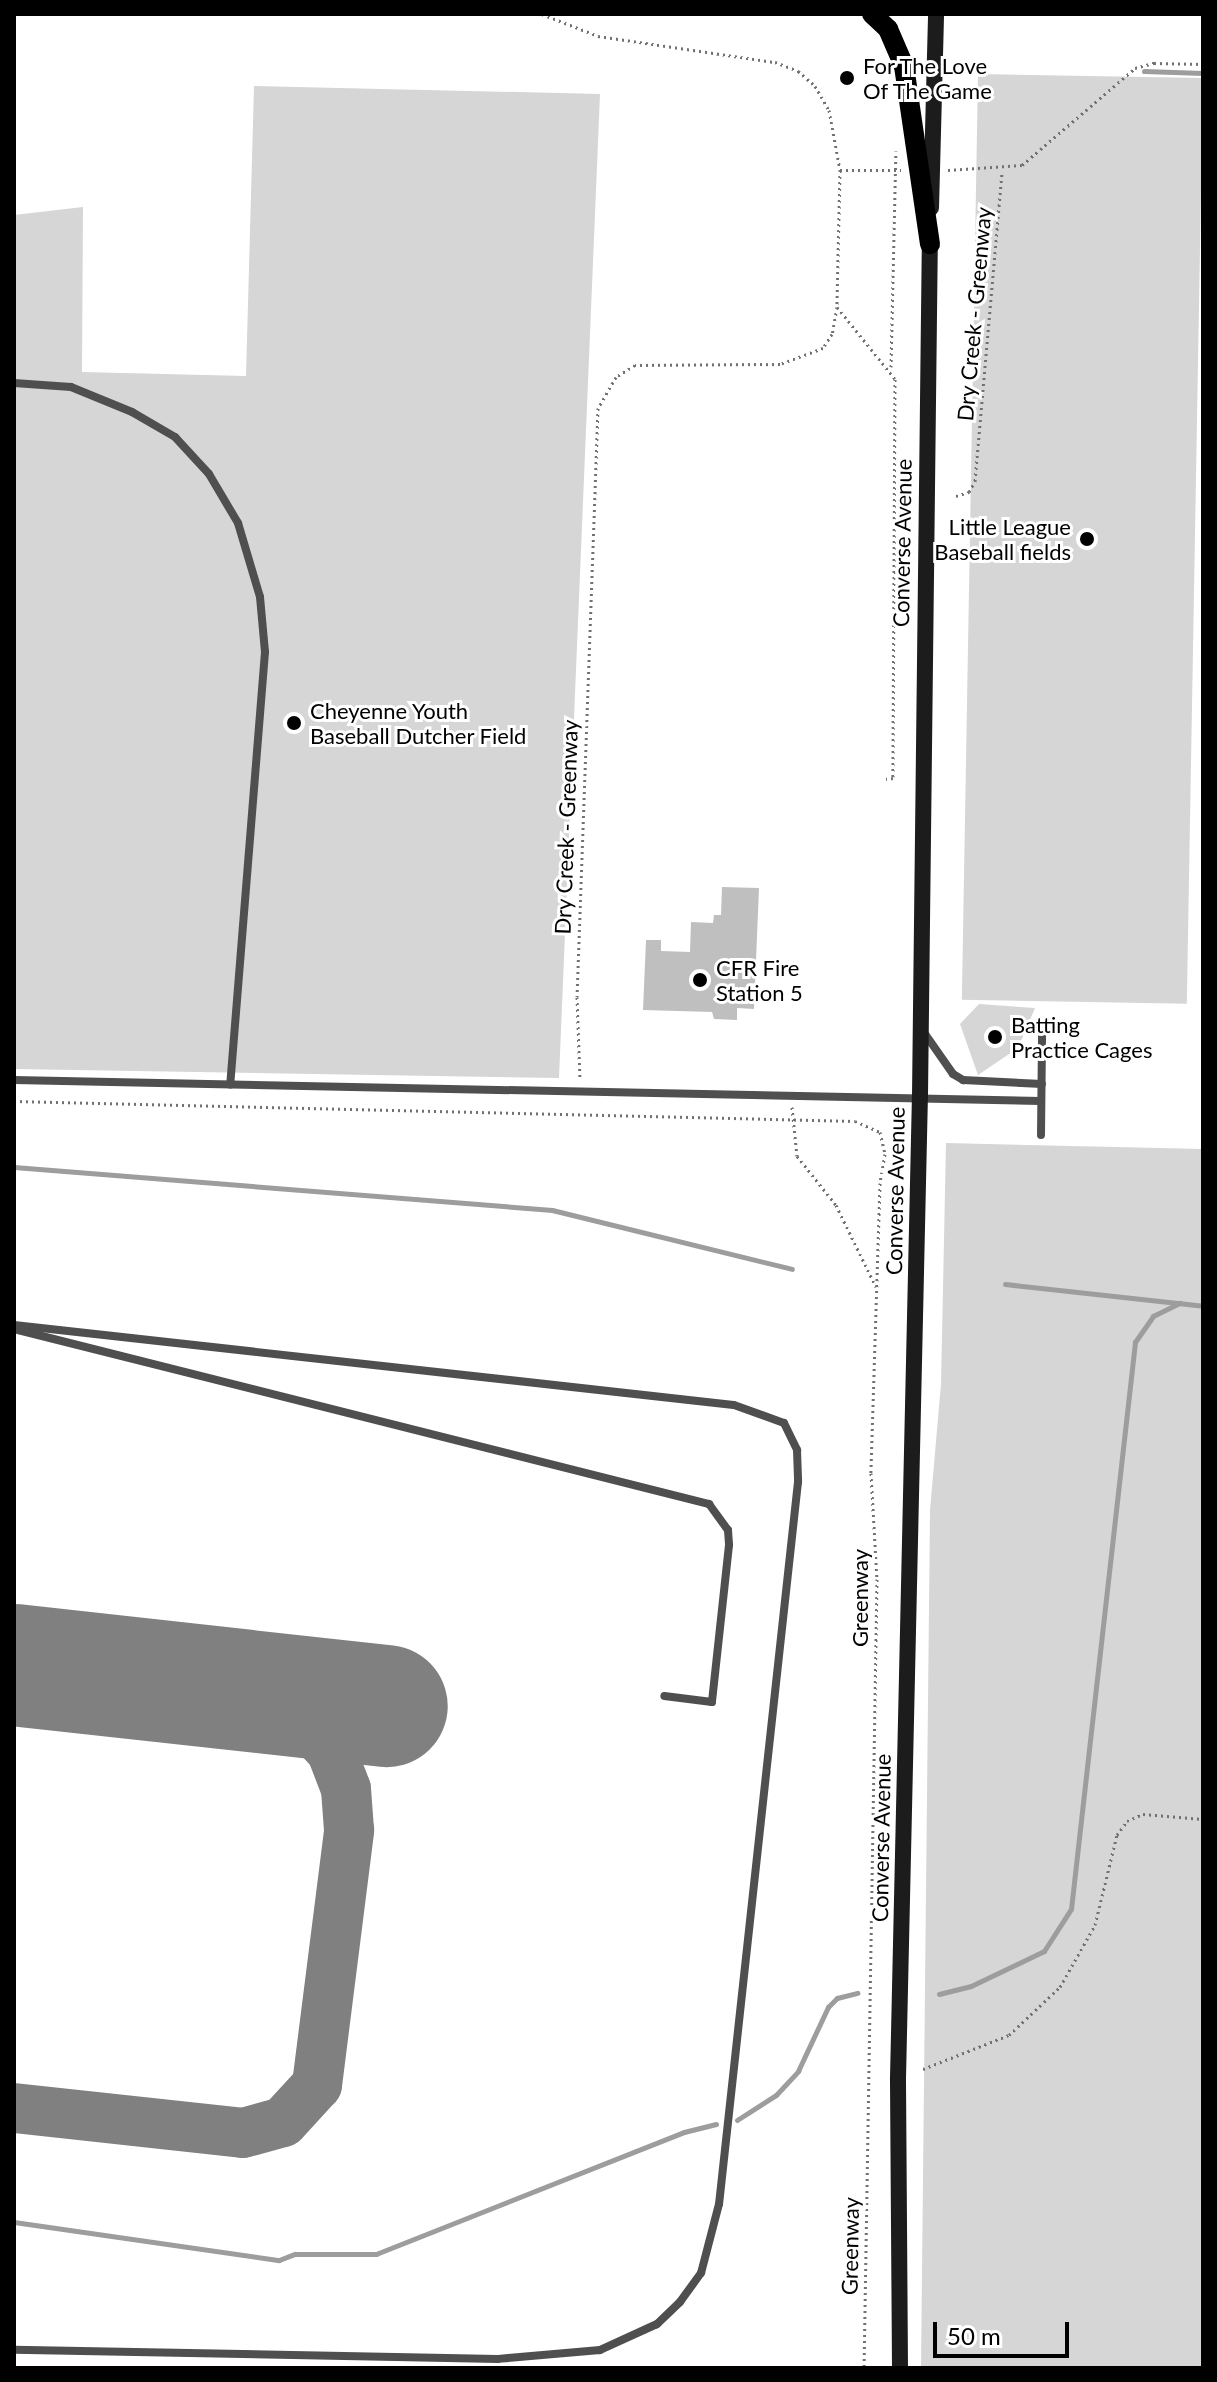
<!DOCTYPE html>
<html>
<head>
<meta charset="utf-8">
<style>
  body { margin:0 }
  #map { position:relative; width:1217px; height:2382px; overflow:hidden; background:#fff; font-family:Lato,sans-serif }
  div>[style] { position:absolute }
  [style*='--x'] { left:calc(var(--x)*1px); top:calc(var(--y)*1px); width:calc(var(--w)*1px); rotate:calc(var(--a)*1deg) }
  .green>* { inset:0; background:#d6d6d6; transform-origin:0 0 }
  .stream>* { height:5px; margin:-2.5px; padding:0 2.5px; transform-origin:2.5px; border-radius:2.5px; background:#9d9d9d }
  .taxiway>* { height:50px; margin:-25px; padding:0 25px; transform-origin:25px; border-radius:25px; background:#808080 }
  .runway>* { height:122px; margin:-61px; padding:0 61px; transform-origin:61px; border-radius:61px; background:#808080 }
  .building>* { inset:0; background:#bfbfbf }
  .path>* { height:3px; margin-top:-1.5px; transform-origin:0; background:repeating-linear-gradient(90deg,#717171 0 2px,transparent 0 6px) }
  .service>* { height:8px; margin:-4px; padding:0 4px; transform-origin:4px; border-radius:4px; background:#4f4f4f }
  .secondary>* { height:16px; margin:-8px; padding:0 8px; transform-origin:8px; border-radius:8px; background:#1c1c1c }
  .primary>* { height:20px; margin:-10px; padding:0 10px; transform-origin:10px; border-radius:10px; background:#000 }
  .dots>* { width:22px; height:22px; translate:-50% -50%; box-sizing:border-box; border:4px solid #fff; border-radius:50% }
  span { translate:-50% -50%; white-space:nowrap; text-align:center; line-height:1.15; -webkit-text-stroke:6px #fff; paint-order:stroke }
  .poi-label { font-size:22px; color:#000 }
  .left { translate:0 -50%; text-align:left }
  .right { translate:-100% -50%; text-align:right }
  .street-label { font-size:22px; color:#000 }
  .frame { position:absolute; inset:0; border:16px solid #000; pointer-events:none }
  .scale { position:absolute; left:933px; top:2322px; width:136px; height:36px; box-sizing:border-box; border:4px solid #000; border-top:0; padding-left:10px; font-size:24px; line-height:28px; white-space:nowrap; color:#000; -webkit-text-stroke:6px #fff; paint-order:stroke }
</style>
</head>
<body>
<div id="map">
  <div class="green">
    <div style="left:978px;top:74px;width:225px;height:926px;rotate:1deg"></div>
    <div style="clip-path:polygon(254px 86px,600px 94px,559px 1078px,14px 1069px,14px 215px,83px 207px,82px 372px,246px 376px)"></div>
    <div style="clip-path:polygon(979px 1004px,1035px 1008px,1018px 1048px,978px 1075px,960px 1024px)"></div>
    <div style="clip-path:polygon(946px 1143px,1203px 1149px,1203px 2368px,921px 2368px,930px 1510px,941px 1384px)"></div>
  </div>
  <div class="stream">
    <div style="--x:1144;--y:71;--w:59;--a:1.9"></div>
    <div style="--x:14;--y:1167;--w:540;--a:4.57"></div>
    <div style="--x:552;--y:1210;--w:247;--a:13.8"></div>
    <div style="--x:1005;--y:1284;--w:199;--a:6.3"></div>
    <div style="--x:939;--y:1994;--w:33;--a:-14"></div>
    <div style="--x:971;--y:1986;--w:81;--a:-25.6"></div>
    <div style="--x:1044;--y:1951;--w:50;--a:-57.3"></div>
    <div style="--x:1071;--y:1909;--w:571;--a:-83.56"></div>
    <div style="--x:1135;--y:1342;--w:32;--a:-55"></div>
    <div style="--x:1153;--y:1316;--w:30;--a:-26"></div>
    <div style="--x:737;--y:2120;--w:46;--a:-32.7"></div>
    <div style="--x:776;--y:2095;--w:33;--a:-47"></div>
    <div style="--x:798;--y:2071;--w:71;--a:-64.9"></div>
    <div style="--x:828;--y:2007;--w:13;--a:-45"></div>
    <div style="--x:837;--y:1998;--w:21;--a:-14"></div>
    <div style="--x:14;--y:2222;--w:268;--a:8.2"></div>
    <div style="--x:279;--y:2260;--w:17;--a:-21"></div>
    <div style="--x:295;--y:2254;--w:81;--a:0"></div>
    <div style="--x:376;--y:2254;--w:331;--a:-21.6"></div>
    <div style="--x:684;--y:2132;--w:33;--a:-14"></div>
  </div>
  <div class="taxiway">
    <div style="--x:14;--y:2108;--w:230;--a:6.2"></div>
    <div style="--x:243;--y:2133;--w:41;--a:-15.4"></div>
    <div style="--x:283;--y:2122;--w:50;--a:-47.4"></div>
    <div style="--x:317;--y:2085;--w:257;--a:-82.8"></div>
    <div style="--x:349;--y:1830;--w:41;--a:-94.2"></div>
    <div style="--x:346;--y:1789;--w:40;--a:-111"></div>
    <div style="--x:332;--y:1752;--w:42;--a:-132.1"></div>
    <div style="--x:304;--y:1721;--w:40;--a:-150.3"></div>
    <div style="--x:269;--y:1701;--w:55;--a:-166.2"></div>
  </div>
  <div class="runway">
    <div style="--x:14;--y:1665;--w:375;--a:6.3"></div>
  </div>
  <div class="building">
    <div style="clip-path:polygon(722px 887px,759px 888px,754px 1009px,737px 1008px,737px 1020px,714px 1019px,712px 1012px,643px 1010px,646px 940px,661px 940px,661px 951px,690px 952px,691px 922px,713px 923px,714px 915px,721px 915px)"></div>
  </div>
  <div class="path">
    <div style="--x:542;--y:14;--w:60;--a:21.4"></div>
    <div style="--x:598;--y:36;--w:179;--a:8.4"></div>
    <div style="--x:775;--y:62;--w:25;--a:21"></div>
    <div style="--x:798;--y:71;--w:23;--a:41"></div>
    <div style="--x:815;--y:86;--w:28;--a:60"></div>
    <div style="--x:829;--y:110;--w:61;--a:79.6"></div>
    <div style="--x:840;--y:170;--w:137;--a:91.3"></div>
    <div style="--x:837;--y:307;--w:27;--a:100"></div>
    <div style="--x:832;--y:334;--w:17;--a:123"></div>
    <div style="--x:823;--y:348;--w:46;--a:159.6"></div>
    <div style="--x:780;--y:364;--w:145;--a:179.6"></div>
    <div style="--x:635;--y:365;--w:22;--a:148"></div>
    <div style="--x:616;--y:377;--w:36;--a:120"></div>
    <div style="--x:598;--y:408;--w:589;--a:92.04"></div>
    <div style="--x:577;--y:997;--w:82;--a:87.9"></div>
    <div style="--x:840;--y:170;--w:61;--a:0"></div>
    <div style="--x:948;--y:170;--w:74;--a:-3.9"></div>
    <div style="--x:1022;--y:165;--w:149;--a:-40.6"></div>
    <div style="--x:1135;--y:68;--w:20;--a:-15"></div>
    <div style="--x:1154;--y:63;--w:49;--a:1.2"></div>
    <div style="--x:837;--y:307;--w:92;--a:51.1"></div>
    <div style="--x:895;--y:379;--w:399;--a:90.3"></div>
    <div style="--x:893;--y:778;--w:7;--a:172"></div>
    <div style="--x:891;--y:367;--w:216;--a:-88.7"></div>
    <div style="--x:956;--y:496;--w:14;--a:-17"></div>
    <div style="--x:969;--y:492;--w:13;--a:-61"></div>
    <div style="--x:975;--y:481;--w:311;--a:-85"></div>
    <div style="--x:14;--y:1101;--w:841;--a:1.36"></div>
    <div style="--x:855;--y:1121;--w:27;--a:24"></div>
    <div style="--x:880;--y:1132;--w:23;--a:77"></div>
    <div style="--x:885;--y:1154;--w:29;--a:100"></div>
    <div style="--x:880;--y:1183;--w:290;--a:91.8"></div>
    <div style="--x:871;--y:1473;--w:106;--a:86.8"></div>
    <div style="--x:877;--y:1579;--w:789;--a:90.94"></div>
    <div style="--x:792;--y:1107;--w:49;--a:84.2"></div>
    <div style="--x:797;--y:1156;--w:63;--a:51.5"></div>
    <div style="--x:836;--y:1205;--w:91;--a:64"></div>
    <div style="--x:923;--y:2069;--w:92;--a:-21.6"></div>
    <div style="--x:1009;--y:2035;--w:70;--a:-43.3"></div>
    <div style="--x:1060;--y:1987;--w:71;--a:-60.6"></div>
    <div style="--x:1095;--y:1925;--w:93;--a:-76.3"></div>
    <div style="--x:1117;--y:1835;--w:17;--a:-54"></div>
    <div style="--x:1127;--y:1821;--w:17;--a:-24"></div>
    <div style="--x:1143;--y:1814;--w:60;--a:4.8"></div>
  </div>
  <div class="service">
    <div style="--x:14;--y:383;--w:57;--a:4"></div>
    <div style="--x:71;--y:387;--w:66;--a:22.3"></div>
    <div style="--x:132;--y:412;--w:50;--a:30.2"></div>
    <div style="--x:175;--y:437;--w:50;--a:47.4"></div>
    <div style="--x:209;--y:474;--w:57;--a:59.4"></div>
    <div style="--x:238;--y:523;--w:77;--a:73.4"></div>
    <div style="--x:260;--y:597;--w:55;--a:84.8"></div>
    <div style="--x:265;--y:652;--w:434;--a:94.6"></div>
    <div style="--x:923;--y:1031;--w:52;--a:55.1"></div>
    <div style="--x:953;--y:1074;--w:12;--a:31"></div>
    <div style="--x:963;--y:1080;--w:79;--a:2.9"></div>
    <div style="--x:14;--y:1080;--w:1027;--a:1.17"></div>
    <div style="--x:1041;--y:1135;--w:103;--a:-89.4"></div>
    <div style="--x:14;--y:1325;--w:724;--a:6.34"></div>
    <div style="--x:734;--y:1405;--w:53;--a:19.8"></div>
    <div style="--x:784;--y:1423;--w:30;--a:64"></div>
    <div style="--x:797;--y:1450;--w:32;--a:88"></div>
    <div style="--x:798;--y:1482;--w:726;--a:96.24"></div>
    <div style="--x:719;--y:2204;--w:71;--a:104.6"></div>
    <div style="--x:701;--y:2273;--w:36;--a:126"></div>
    <div style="--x:680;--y:2302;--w:32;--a:136"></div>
    <div style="--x:657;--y:2324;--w:63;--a:155.5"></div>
    <div style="--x:600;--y:2350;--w:102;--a:175"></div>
    <div style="--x:498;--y:2359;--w:484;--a:-178.9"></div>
    <div style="--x:14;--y:1329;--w:717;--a:14.13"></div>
    <div style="--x:709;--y:1504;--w:32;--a:54"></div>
    <div style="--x:728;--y:1530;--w:15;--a:86"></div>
    <div style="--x:729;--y:1545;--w:158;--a:96.2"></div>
    <div style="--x:712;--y:1702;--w:48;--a:-172.9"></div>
  </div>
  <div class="secondary">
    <div style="--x:931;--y:208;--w:194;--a:-88.5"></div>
    <div style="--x:900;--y:2368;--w:290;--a:-90.4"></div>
    <div style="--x:898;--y:2078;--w:982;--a:-88.72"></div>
    <div style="--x:920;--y:1096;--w:864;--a:-89.34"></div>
  </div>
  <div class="primary">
    <div style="--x:872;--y:14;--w:22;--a:43"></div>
    <div style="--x:888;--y:29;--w:40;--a:66.6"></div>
    <div style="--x:904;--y:66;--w:180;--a:81.7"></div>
  </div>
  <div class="dots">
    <div style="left:847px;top:78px;background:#000"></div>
    <div style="left:1087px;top:539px;background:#000"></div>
    <div style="left:294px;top:723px;background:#000"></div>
    <div style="left:700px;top:980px;background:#000"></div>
    <div style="left:995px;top:1037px;background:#000"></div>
  </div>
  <div class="poi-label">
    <span class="left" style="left:863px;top:78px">For The Love<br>Of The Game</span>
    <span class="right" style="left:1071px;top:539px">Little League<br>Baseball fields</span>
    <span class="left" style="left:310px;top:723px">Cheyenne Youth<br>Baseball Dutcher Field</span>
    <span class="left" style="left:716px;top:980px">CFR Fire<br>Station 5</span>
    <span class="left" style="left:1011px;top:1037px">Batting<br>Practice Cages</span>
  </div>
  <div class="street-label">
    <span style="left:974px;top:314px;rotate:-85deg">Dry Creek - Greenway</span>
    <span style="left:902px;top:543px;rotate:-89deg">Converse Avenue</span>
    <span style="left:566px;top:827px;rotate:-88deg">Dry Creek - Greenway</span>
    <span style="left:895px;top:1191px;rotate:-89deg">Converse Avenue</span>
    <span style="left:860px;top:1598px;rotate:-90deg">Greenway</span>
    <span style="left:881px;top:1838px;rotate:-89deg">Converse Avenue</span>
    <span style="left:850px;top:2246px;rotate:-89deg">Greenway</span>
  </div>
  <div class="frame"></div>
  <div class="scale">50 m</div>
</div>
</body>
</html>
